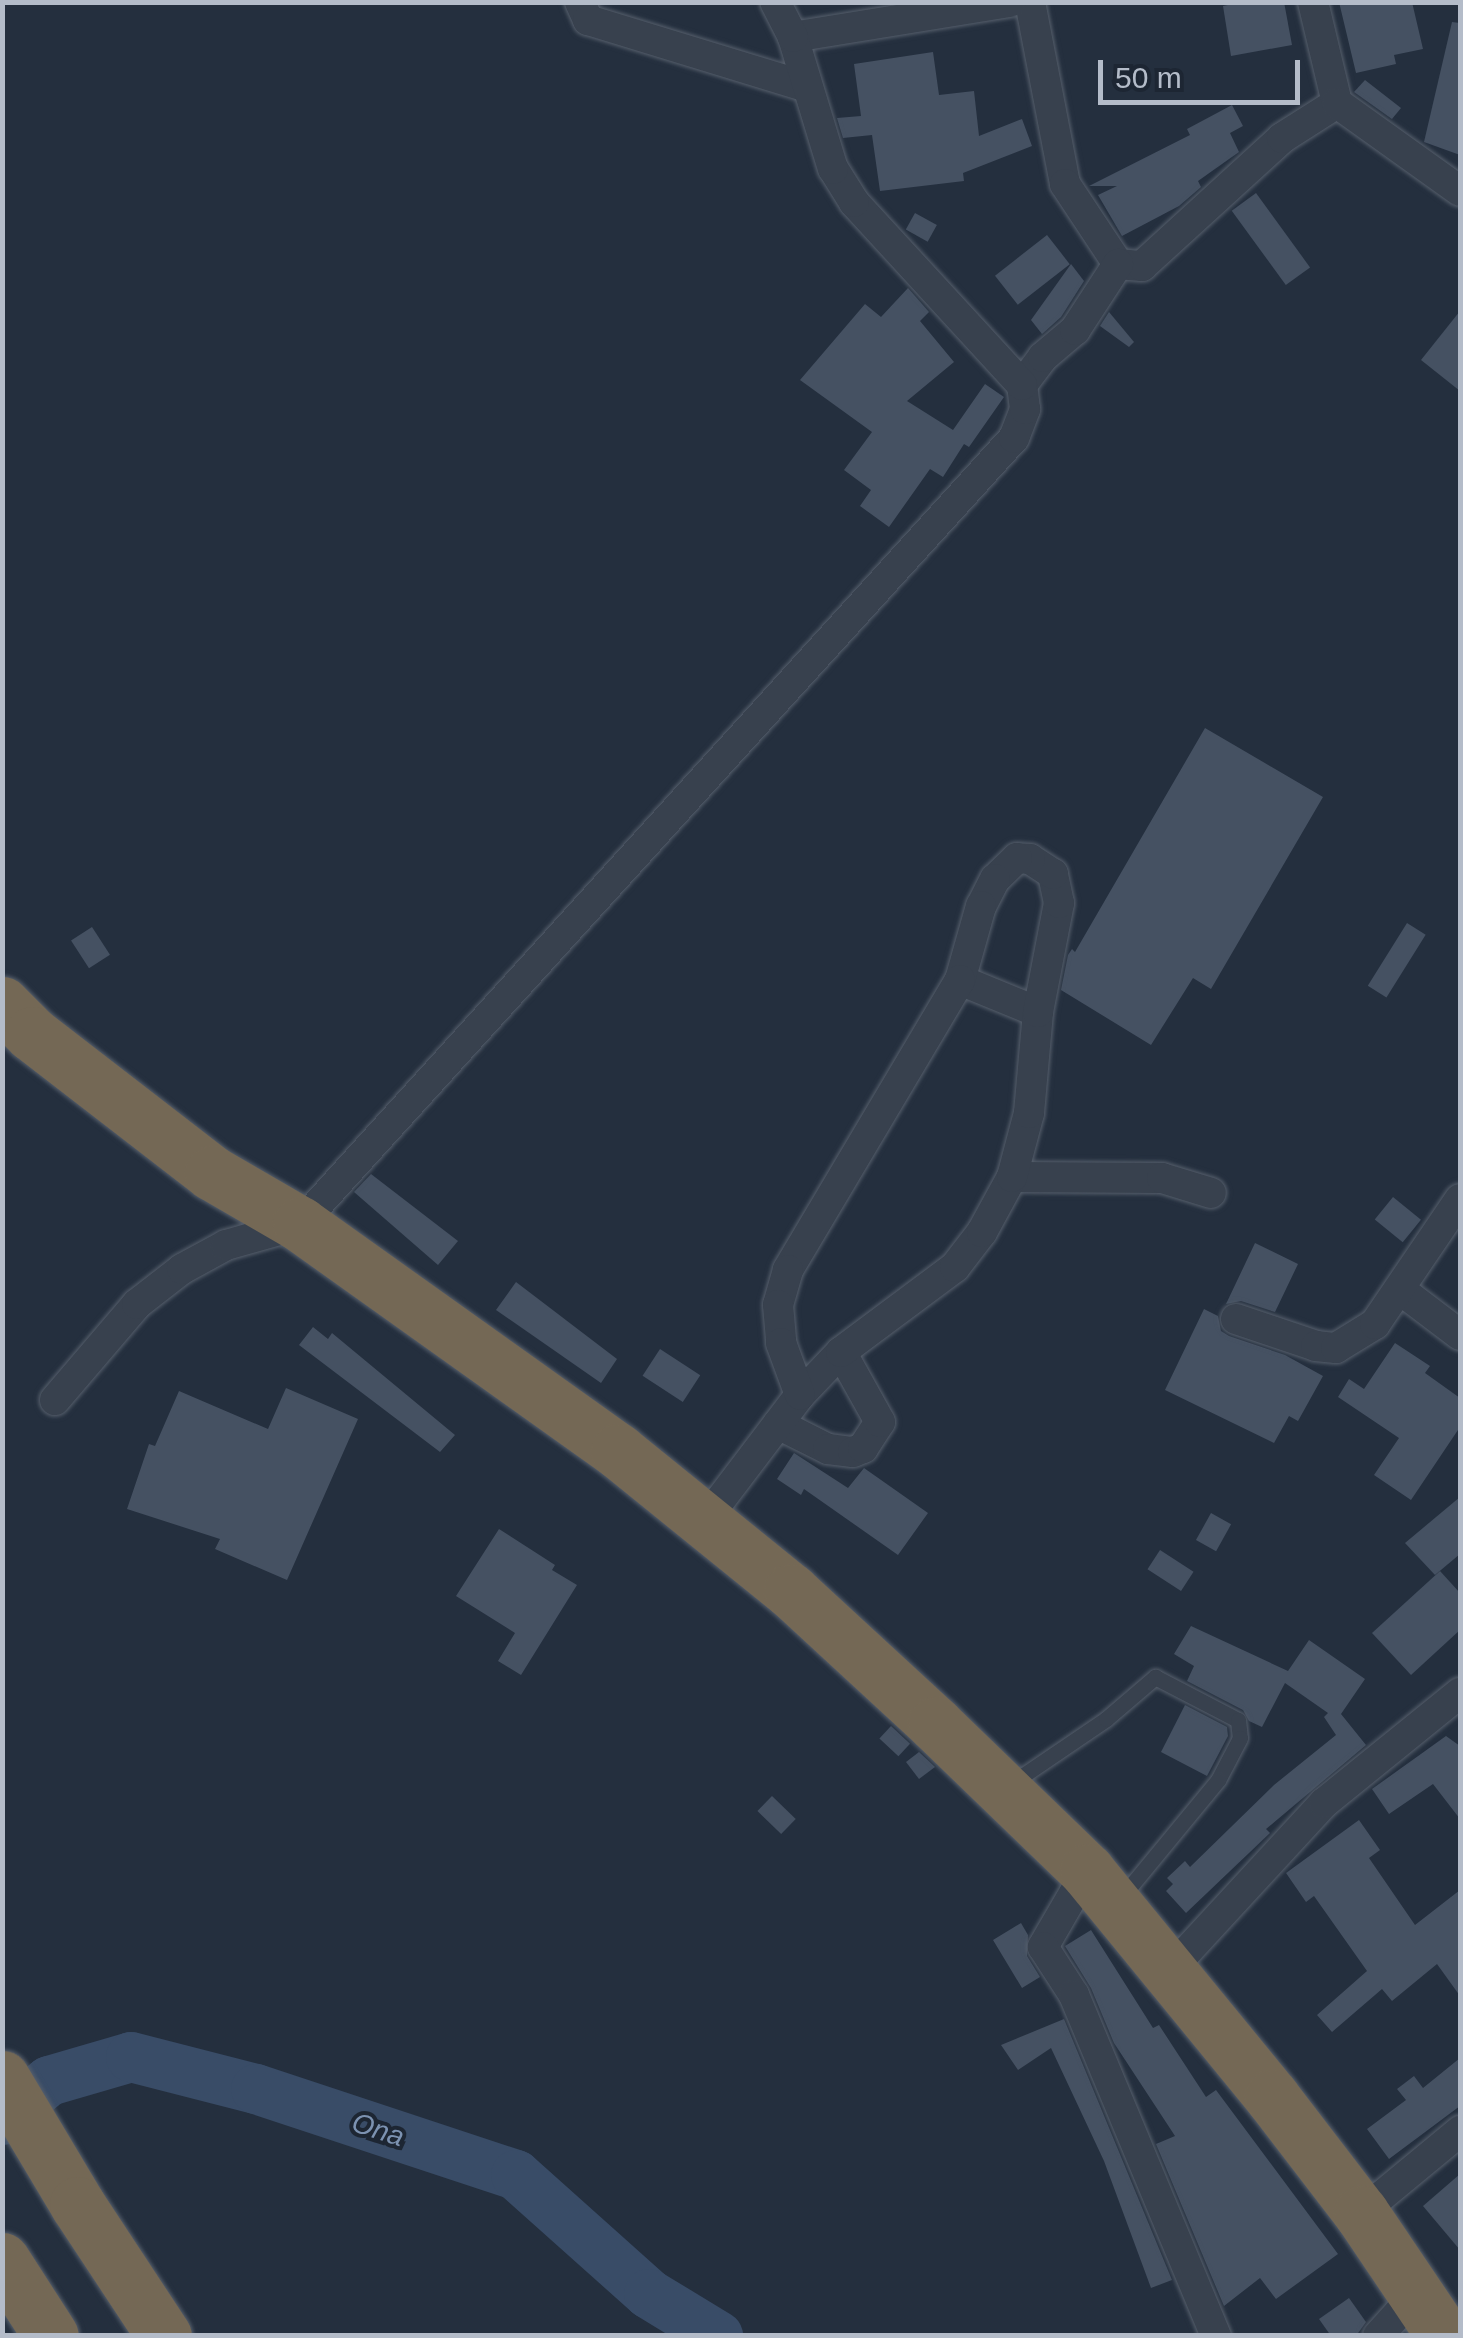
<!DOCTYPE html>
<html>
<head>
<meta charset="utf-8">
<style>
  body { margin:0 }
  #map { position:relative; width:1463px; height:2338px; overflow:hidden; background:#242f3e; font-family:Arial,sans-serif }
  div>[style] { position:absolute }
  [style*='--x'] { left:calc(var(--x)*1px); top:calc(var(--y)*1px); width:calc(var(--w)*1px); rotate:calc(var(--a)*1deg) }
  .river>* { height:50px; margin:-25px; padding:0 25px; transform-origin:25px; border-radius:25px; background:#394c67 }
  .building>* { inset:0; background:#455162; transform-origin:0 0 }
  .roads { filter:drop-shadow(0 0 2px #565f6c) drop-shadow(0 0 2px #565f6c) }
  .lane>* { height:15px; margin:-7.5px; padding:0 7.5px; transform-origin:7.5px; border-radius:7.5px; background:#38414e }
  .street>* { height:30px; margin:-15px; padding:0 15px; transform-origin:15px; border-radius:15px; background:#38414e }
  .highway>* { height:55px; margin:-27.5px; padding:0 27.5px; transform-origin:27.5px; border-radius:27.5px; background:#746855 }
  span { translate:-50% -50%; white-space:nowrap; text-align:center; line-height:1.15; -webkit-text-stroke:8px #1d2633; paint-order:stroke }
  .water-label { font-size:28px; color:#7c92b1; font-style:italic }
  .frame { position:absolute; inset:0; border:5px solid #b4bcc9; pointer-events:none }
  .scale { position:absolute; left:1098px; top:60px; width:202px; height:45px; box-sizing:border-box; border:5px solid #b4bcc9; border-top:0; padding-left:12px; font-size:30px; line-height:35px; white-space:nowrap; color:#b4bcc9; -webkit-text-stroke:8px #1d2633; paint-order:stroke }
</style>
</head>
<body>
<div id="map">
  <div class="river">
    <div style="--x:2;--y:2120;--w:61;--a:-39.7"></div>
    <div style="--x:49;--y:2081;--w:85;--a:-16.3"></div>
    <div style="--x:131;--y:2057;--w:129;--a:14.4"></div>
    <div style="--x:256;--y:2089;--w:274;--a:18.3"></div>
    <div style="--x:516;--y:2175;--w:178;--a:41.8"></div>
    <div style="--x:649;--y:2294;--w:81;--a:31.3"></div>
  </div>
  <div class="building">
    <div style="clip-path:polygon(1242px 2px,1284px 2px,1292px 45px,1231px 56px,1223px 6px)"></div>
    <div style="clip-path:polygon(1339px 2px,1412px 2px,1423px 49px,1394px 55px,1396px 64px,1356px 73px)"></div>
    <div style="clip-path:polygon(1452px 22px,1460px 23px,1460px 155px,1424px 142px)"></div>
    <div style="clip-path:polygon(933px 52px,939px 95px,974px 91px,979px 136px,1022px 119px,1032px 146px,963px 173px,964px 181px,880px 191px,872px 135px,843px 138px,837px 118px,861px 116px,854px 64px)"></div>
    <div style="clip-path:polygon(1365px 80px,1401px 108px,1392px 119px,1354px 92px)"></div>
    <div style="clip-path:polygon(1232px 105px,1243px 126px,1230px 133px,1239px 152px,1198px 181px,1201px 187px,1179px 206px,1122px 236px,1098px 195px,1117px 186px,1089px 186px,1190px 135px,1187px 129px)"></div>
    <div style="left:1256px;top:193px;width:92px;height:30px;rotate:54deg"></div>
    <div style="left:915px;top:213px;width:25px;height:19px;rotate:29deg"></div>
    <div style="left:1047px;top:235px;width:37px;height:66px;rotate:52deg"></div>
    <div style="clip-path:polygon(1071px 264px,1084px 281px,1061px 317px,1042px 334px,1031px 320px)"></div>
    <div style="clip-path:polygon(908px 288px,929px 312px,920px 321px,954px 362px,907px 401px,953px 430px,985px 384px,1004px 397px,969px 447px,964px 444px,943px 477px,930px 469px,889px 527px,860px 506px,871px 490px,844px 470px,872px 432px,800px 380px,865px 304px,881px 317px)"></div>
    <div style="clip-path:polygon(1460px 311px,1460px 391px,1421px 360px)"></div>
    <div style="clip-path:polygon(1109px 312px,1134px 342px,1129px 347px,1100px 326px)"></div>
    <div style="clip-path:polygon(1205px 728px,1323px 797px,1211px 989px,1193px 978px,1151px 1045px,1061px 990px,1068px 955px,1072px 949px,1075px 952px)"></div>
    <div style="left:1407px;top:923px;width:22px;height:74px;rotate:32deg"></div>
    <div style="left:92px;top:927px;width:33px;height:25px;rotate:57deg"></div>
    <div style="clip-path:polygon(371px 1174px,458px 1241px,438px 1265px,354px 1192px)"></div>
    <div style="left:1393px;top:1197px;width:36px;height:29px;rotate:39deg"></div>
    <div style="clip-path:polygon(1255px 1243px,1298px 1264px,1275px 1312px,1241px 1301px,1226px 1304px)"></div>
    <div style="clip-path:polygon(516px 1282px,617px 1359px,601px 1383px,496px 1310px)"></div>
    <div style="clip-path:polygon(1204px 1309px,1218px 1316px,1221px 1331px,1229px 1336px,1285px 1355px,1323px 1376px,1298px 1421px,1289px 1416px,1274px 1443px,1165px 1390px)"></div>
    <div style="clip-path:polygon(313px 1327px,328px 1339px,332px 1333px,455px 1435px,440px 1452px,299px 1345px)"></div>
    <div style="clip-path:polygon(1395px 1343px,1430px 1366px,1425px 1373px,1460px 1398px,1460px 1427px,1411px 1500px,1374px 1475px,1399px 1438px,1338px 1397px,1349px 1379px,1364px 1389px)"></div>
    <div style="left:660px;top:1349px;width:48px;height:32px;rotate:33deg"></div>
    <div style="clip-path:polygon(286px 1388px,358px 1419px,287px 1580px,215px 1549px,220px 1539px,127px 1509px,149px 1444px,155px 1446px,179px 1391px,268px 1429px)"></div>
    <div style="clip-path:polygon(794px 1453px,848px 1488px,864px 1468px,928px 1513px,898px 1555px,804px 1489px,801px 1495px,777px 1479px)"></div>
    <div style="clip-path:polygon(1460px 1497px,1460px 1554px,1435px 1575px,1405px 1543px)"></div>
    <div style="left:1211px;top:1513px;width:23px;height:31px;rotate:29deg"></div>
    <div style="clip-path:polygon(499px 1529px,555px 1565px,552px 1570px,577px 1585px,521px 1675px,498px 1661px,515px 1633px,456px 1596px)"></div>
    <div style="left:1160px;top:1550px;width:40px;height:23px;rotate:33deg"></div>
    <div style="clip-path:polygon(1440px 1571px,1460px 1593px,1460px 1630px,1411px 1675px,1372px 1633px)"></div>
    <div style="clip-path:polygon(1191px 1626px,1288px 1671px,1309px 1640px,1365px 1679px,1341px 1714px,1366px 1745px,1266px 1829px,1270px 1833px,1186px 1913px,1166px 1891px,1173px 1884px,1167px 1878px,1185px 1861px,1190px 1867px,1274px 1785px,1336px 1735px,1324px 1717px,1328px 1713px,1285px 1683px,1262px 1727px,1249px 1721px,1243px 1710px,1187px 1681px,1194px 1666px,1174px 1654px)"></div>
    <div style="clip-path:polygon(1185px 1705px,1227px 1727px,1228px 1736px,1207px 1776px,1161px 1752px)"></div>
    <div style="left:891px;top:1726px;width:26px;height:17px;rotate:43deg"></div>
    <div style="clip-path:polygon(1446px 1736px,1460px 1746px,1460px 1819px,1433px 1784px,1389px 1814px,1372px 1789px)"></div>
    <div style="clip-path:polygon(919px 1752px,935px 1767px,919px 1779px,906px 1762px)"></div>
    <div style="left:772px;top:1796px;width:33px;height:21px;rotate:44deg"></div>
    <div style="clip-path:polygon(1359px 1820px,1380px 1850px,1369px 1858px,1415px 1925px,1460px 1890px,1460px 1996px,1437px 1964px,1392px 2001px,1382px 1989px,1332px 2032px,1317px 2015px,1367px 1971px,1314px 1896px,1306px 1902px,1286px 1873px)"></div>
    <div style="clip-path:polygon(1021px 1923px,1028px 1935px,1027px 1956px,1040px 1977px,1022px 1988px,993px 1940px)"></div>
    <div style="clip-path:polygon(1091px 1930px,1153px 2028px,1159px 2025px,1206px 2097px,1216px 2090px,1338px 2254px,1276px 2299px,1260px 2278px,1224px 2306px,1156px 2144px,1175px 2136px,1114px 2043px,1091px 1988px,1065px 1946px)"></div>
    <div style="clip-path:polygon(1064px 2019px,1172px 2280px,1151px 2288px,1104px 2161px,1051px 2048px,1018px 2070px,1001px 2045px)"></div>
    <div style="clip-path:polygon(1460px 2058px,1460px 2106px,1389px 2159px,1367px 2129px,1406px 2100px,1397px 2089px,1414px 2076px,1423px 2088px)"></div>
    <div style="clip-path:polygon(1460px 2174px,1460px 2250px,1423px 2206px)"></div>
    <div style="clip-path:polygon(1349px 2298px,1366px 2322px,1356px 2336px,1331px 2336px,1319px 2319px)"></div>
  </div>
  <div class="roads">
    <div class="lane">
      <div style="--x:1009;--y:1785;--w:117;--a:-34.2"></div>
      <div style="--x:1106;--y:1719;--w:65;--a:-40.6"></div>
      <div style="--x:1155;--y:1677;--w:93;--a:27.4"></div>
      <div style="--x:1238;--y:1720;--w:18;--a:84"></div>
      <div style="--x:1240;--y:1738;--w:47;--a:117.6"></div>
      <div style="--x:1218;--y:1780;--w:154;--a:129.5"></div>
    </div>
    <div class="street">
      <div style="--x:580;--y:2;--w:20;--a:66"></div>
      <div style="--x:588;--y:20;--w:229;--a:17"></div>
      <div style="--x:1030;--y:2;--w:185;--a:79.1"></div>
      <div style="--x:1065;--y:184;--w:96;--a:56.5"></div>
      <div style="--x:1118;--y:264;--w:24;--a:5"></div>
      <div style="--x:1142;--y:266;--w:190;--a:-42.4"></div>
      <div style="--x:1282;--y:138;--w:65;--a:-32.5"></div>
      <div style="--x:1313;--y:2;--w:104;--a:76.6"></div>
      <div style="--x:1337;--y:103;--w:151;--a:35.6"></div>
      <div style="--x:793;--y:37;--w:220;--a:-9.2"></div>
      <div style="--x:1022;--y:385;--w:35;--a:-53"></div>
      <div style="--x:1043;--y:357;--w:42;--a:-40.2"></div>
      <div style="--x:1075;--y:330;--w:79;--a:-56.9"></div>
      <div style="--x:960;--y:980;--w:84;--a:22.3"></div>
      <div style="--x:1012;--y:1177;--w:150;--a:0.4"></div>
      <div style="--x:1162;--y:1178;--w:51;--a:17"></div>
      <div style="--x:1402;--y:1291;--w:73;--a:37.2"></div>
      <div style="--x:1236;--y:1319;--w:84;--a:18.6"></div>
      <div style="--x:1316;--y:1346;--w:20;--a:6"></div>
      <div style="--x:1336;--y:1348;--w:46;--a:-31.6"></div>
      <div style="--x:1375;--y:1324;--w:151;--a:-55.8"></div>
      <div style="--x:55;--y:1400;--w:126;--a:-49.5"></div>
      <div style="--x:137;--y:1304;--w:57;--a:-37.9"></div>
      <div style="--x:182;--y:1269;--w:50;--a:-28.6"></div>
      <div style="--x:226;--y:1245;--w:77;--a:-15.8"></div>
      <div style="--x:300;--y:1224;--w:1062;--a:-47.75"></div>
      <div style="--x:1014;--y:438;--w:31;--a:-69"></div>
      <div style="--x:1025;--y:409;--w:24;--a:-97"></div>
      <div style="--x:1022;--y:385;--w:248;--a:-132.6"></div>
      <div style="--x:854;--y:202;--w:39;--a:-122"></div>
      <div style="--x:833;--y:169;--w:138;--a:-106.9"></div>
      <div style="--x:793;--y:37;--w:39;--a:-117"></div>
      <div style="--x:778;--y:1424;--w:56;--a:26.6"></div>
      <div style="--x:828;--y:1449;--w:25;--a:7"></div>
      <div style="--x:853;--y:1452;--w:11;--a:-22"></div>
      <div style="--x:863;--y:1448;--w:31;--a:-57"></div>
      <div style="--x:880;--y:1422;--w:80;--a:-119.1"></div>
      <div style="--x:705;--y:1520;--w:157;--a:-52.8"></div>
      <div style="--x:800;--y:1395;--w:59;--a:-46.4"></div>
      <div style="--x:841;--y:1352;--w:142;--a:-36.7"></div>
      <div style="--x:955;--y:1267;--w:44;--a:-52.4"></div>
      <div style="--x:982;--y:1232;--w:63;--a:-61.4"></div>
      <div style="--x:1012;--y:1177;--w:66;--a:-75.1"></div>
      <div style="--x:1029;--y:1113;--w:101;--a:-84.9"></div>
      <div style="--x:1038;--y:1012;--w:111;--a:-79.1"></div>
      <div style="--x:1059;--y:903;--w:30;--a:-102"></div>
      <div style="--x:1053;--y:874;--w:27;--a:-147"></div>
      <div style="--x:1030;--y:859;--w:13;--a:-176"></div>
      <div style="--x:1017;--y:858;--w:30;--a:136"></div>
      <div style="--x:995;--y:879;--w:30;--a:117"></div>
      <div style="--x:981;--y:906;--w:77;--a:105.8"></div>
      <div style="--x:960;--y:980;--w:337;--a:120.7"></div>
      <div style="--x:788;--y:1270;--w:36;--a:106"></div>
      <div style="--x:778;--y:1305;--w:38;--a:85"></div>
      <div style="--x:781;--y:1343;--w:55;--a:69.9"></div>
      <div style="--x:1087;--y:1871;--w:88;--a:120.1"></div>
      <div style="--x:1043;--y:1947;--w:57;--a:57.1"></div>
      <div style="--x:1074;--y:1995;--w:369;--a:67.4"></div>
      <div style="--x:1168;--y:1972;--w:230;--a:-47.3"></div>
      <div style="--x:1324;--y:1803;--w:175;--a:-39"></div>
      <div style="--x:1361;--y:2213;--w:129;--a:-39.6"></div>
      <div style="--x:1378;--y:2336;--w:57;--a:-47.9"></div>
    </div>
    <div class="highway">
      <div style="--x:2;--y:1004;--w:42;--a:45"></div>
      <div style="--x:32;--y:1034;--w:227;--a:37.7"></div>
      <div style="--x:212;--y:1173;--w:102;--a:30.1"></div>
      <div style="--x:300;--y:1224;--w:391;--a:35.5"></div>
      <div style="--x:618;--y:1451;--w:223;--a:39"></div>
      <div style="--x:791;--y:1591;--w:196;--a:42.7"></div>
      <div style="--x:935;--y:1724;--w:211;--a:44"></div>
      <div style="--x:1087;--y:1871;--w:292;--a:50.7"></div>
      <div style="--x:1272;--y:2097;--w:146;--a:52.5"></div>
      <div style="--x:1361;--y:2213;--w:148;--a:56"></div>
      <div style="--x:2;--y:2078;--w:147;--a:59.2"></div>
      <div style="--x:77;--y:2204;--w:158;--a:56.6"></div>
      <div style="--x:2;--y:2260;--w:90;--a:57.2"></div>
    </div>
  </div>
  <div class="water-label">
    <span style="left:378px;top:2130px;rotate:18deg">Ona</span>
  </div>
  <div class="frame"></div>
  <div class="scale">50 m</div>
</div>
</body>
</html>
